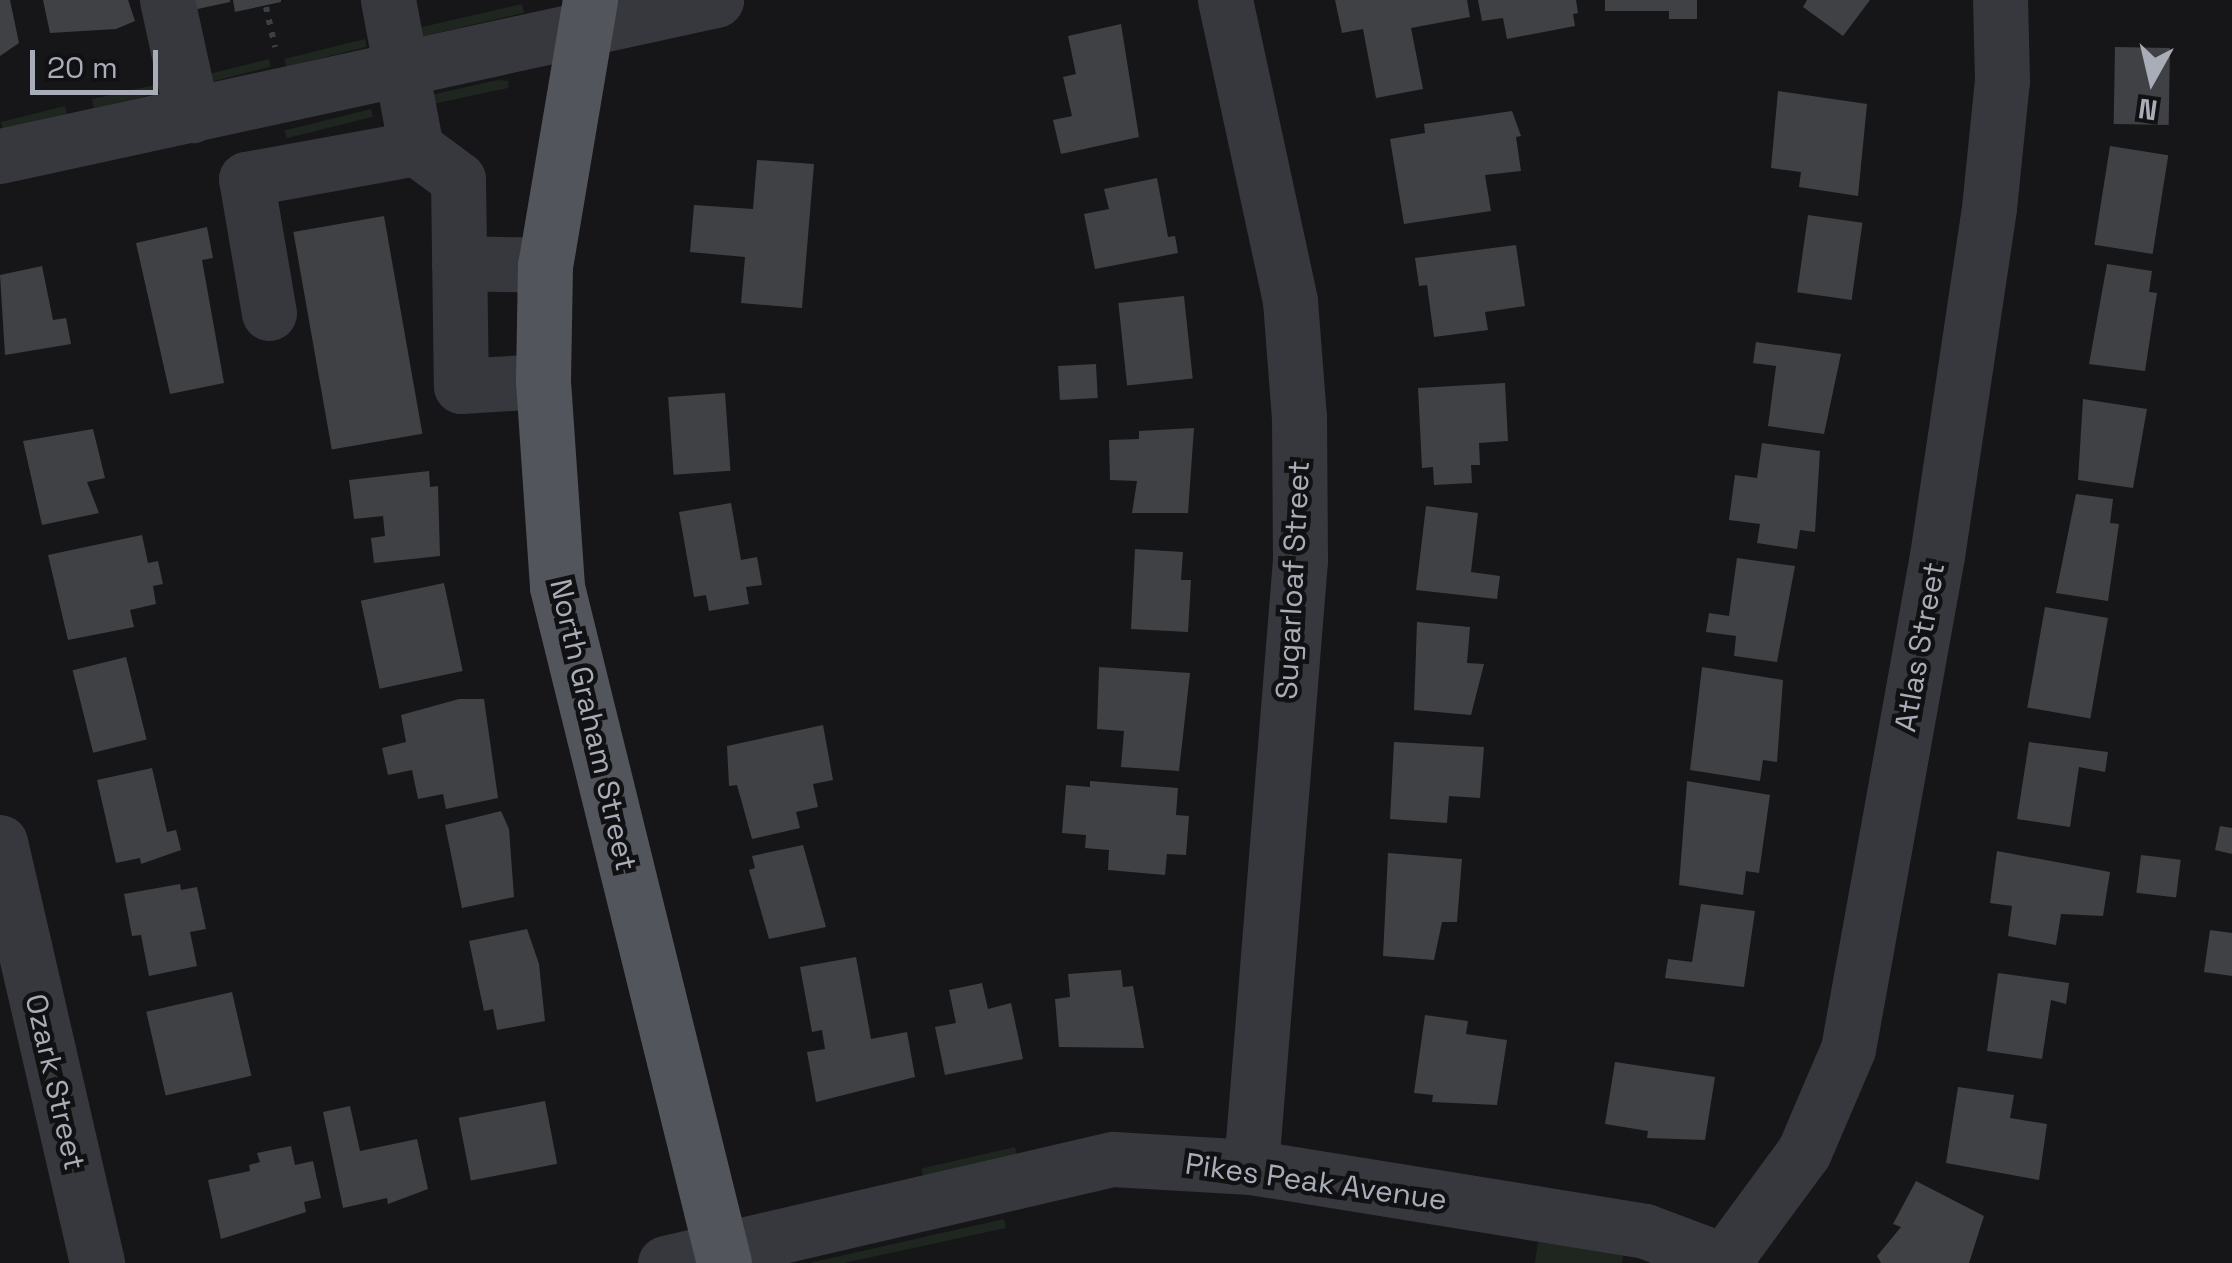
<!DOCTYPE html>
<html>
<head>
<meta charset="utf-8">
<style>
  body { margin:0 }
  #map { position:relative; width:2232px; height:1263px; overflow:hidden; background:#161618; font-family:"Space Grotesk",sans-serif }
  div>[style] { position:absolute }
  [style*='--x'] { left:calc(var(--x)*1px); top:calc(var(--y)*1px); width:calc(var(--w)*1px); rotate:calc(var(--a)*1deg) }
  .green>* { inset:0; background:#1e261f; transform-origin:0 0 }
  .building>* { inset:0; background:#404145; transform-origin:0 0 }
  .path>* { height:6px; margin-top:-3px; transform-origin:0; background:repeating-linear-gradient(90deg,#3d3f44 0 5px,transparent 0 13px) }
  .minor>* { height:55px; margin:-27.5px; padding:0 27.5px; transform-origin:27.5px; border-radius:27.5px; background:#37383d }
  .major>* { height:55px; margin:-27.5px; padding:0 27.5px; transform-origin:27.5px; border-radius:27.5px; background:#53555c }
  span { translate:-50% -50%; white-space:nowrap; text-align:center; line-height:1.15; -webkit-text-stroke:9px #111113; paint-order:stroke }
  .street-label { font-size:30px; color:#a8adb8 }
  .north { position:absolute; left:2102px; top:30px; width:100px; height:100px; -webkit-text-stroke:8px #111113; paint-order:stroke; rotate:188deg; font-size:28px; font-weight:700; line-height:40px; text-align:center; color:#a8adb8 }
  .north::after { content:''; display:block; margin:auto; width:35px; height:45px; background:#a8adb8; clip-path:polygon(50% 0,100% 100%,50% 72%,0 100%) }
  .scale { position:absolute; left:30px; top:50px; width:128px; height:45px; box-sizing:border-box; border:5px solid #a8adb8; border-top:0; padding-left:12px; font-size:30px; line-height:35px; white-space:nowrap; color:#a8adb8; -webkit-text-stroke:8px #111113; paint-order:stroke }
</style>
</head>
<body>
<div id="map">
  <div class="green">
    <div style="left:522px;top:4px;width:9px;height:105px;rotate:77deg"></div>
    <div style="left:365px;top:39px;width:8px;height:83px;rotate:76deg"></div>
    <div style="left:269px;top:59px;width:8px;height:75px;rotate:76deg"></div>
    <div style="clip-path:polygon(498px 80px,509px 81px,508px 88px,428px 105px,426px 96px)"></div>
    <div style="left:167px;top:82px;width:9px;height:77px;rotate:77deg"></div>
    <div style="left:65px;top:106px;width:8px;height:66px;rotate:76deg"></div>
    <div style="left:371px;top:109px;width:8px;height:89px;rotate:76deg"></div>
    <div style="left:1015px;top:1147px;width:9px;height:96px;rotate:77deg"></div>
    <div style="clip-path:polygon(1004px 1219px,1006px 1228px,844px 1263px,809px 1263px)"></div>
    <div style="clip-path:polygon(1539px 1233px,1625px 1245px,1622px 1263px,1535px 1263px)"></div>
  </div>
  <div class="building">
    <div style="clip-path:polygon(0 0,10px 0,19px 43px,0 56px)"></div>
    <div style="clip-path:polygon(43px 0,128px 0,135px 21px,116px 29px,50px 33px)"></div>
    <div style="clip-path:polygon(191px 0,230px 0,230px 2px,193px 10px)"></div>
    <div style="clip-path:polygon(233px 0,281px 0,281px 2px,235px 12px)"></div>
    <div style="clip-path:polygon(1335px 0,1467px 0,1470px 17px,1411px 28px,1423px 89px,1376px 98px,1363px 29px,1342px 33px)"></div>
    <div style="clip-path:polygon(1478px 0,1576px 0,1578px 13px,1573px 14px,1575px 26px,1507px 39px,1503px 18px,1482px 21px)"></div>
    <div style="clip-path:polygon(1605px 0,1697px 0,1697px 19px,1669px 19px,1669px 11px,1605px 11px)"></div>
    <div style="clip-path:polygon(1807px 0,1870px 0,1843px 36px,1803px 7px)"></div>
    <div style="clip-path:polygon(1121px 24px,1139px 137px,1061px 154px,1053px 120px,1072px 116px,1063px 77px,1076px 74px,1068px 36px)"></div>
    <div style="left:2115px;top:47px;width:55px;height:77px;rotate:1deg"></div>
    <div style="clip-path:polygon(1778px 91px,1867px 104px,1858px 196px,1799px 187px,1801px 172px,1771px 168px)"></div>
    <div style="clip-path:polygon(1512px 111px,1521px 136px,1516px 137px,1521px 171px,1485px 175px,1491px 211px,1404px 224px,1390px 139px,1425px 133px,1424px 124px)"></div>
    <div style="left:2110px;top:146px;width:59px;height:100px;rotate:9deg"></div>
    <div style="clip-path:polygon(757px 160px,814px 164px,802px 308px,741px 303px,745px 257px,690px 252px,694px 205px,753px 209px)"></div>
    <div style="clip-path:polygon(1157px 178px,1168px 237px,1175px 236px,1178px 253px,1095px 269px,1084px 214px,1109px 209px,1104px 189px)"></div>
    <div style="left:1808px;top:215px;width:55px;height:78px;rotate:8deg"></div>
    <div style="left:384px;top:216px;width:221px;height:92px;rotate:80deg"></div>
    <div style="clip-path:polygon(207px 227px,213px 258px,202px 260px,224px 383px,170px 394px,136px 243px)"></div>
    <div style="clip-path:polygon(1516px 245px,1525px 306px,1485px 312px,1488px 330px,1434px 337px,1427px 285px,1419px 286px,1415px 258px)"></div>
    <div style="clip-path:polygon(2107px 264px,2152px 271px,2149px 292px,2157px 293px,2145px 371px,2089px 364px)"></div>
    <div style="clip-path:polygon(42px 266px,53px 320px,66px 318px,71px 344px,5px 355px,0 275px)"></div>
    <div style="left:1184px;top:296px;width:83px;height:66px;rotate:84deg"></div>
    <div style="clip-path:polygon(1756px 342px,1841px 354px,1824px 434px,1768px 426px,1776px 366px,1753px 363px)"></div>
    <div style="left:1096px;top:364px;width:34px;height:38px;rotate:87deg"></div>
    <div style="clip-path:polygon(1505px 383px,1508px 441px,1479px 443px,1480px 465px,1471px 465px,1472px 483px,1434px 485px,1433px 467px,1422px 468px,1418px 388px)"></div>
    <div style="left:725px;top:393px;width:78px;height:57px;rotate:86deg"></div>
    <div style="clip-path:polygon(2083px 399px,2147px 409px,2133px 488px,2078px 480px)"></div>
    <div style="clip-path:polygon(1194px 428px,1188px 513px,1132px 513px,1137px 481px,1110px 480px,1109px 440px,1139px 439px,1139px 431px)"></div>
    <div style="clip-path:polygon(93px 429px,105px 478px,87px 482px,99px 513px,42px 525px,23px 441px)"></div>
    <div style="clip-path:polygon(1762px 443px,1820px 451px,1815px 532px,1800px 530px,1797px 549px,1757px 543px,1760px 524px,1729px 520px,1735px 475px,1757px 478px)"></div>
    <div style="clip-path:polygon(429px 471px,430px 487px,438px 486px,440px 556px,374px 563px,371px 538px,385px 536px,383px 516px,354px 519px,349px 480px)"></div>
    <div style="clip-path:polygon(2076px 494px,2113px 499px,2110px 523px,2119px 524px,2108px 601px,2056px 593px)"></div>
    <div style="clip-path:polygon(731px 503px,741px 560px,757px 557px,762px 585px,746px 587px,749px 604px,709px 611px,706px 595px,694px 597px,679px 512px)"></div>
    <div style="clip-path:polygon(1426px 506px,1478px 513px,1471px 572px,1500px 576px,1497px 599px,1416px 590px)"></div>
    <div style="clip-path:polygon(142px 535px,148px 563px,158px 561px,163px 584px,153px 586px,156px 604px,130px 610px,134px 627px,68px 640px,48px 555px)"></div>
    <div style="clip-path:polygon(1135px 549px,1183px 552px,1181px 580px,1191px 580px,1188px 632px,1131px 629px)"></div>
    <div style="clip-path:polygon(1737px 558px,1795px 566px,1777px 662px,1734px 656px,1736px 636px,1706px 632px,1709px 613px,1729px 616px)"></div>
    <div style="left:444px;top:583px;width:90px;height:85px;rotate:78deg"></div>
    <div style="left:2045px;top:607px;width:64px;height:102px;rotate:10deg"></div>
    <div style="clip-path:polygon(1417px 622px,1470px 627px,1467px 663px,1484px 664px,1471px 715px,1414px 710px)"></div>
    <div style="left:126px;top:657px;width:85px;height:55px;rotate:76deg"></div>
    <div style="clip-path:polygon(1099px 667px,1190px 673px,1179px 771px,1121px 767px,1124px 731px,1097px 729px)"></div>
    <div style="clip-path:polygon(1702px 667px,1783px 680px,1777px 762px,1763px 760px,1760px 781px,1690px 770px)"></div>
    <div style="clip-path:polygon(459px 699px,484px 699px,498px 798px,446px 809px,443px 794px,418px 799px,412px 770px,388px 775px,382px 748px,406px 742px,401px 715px)"></div>
    <div style="clip-path:polygon(823px 725px,833px 780px,813px 784px,818px 807px,796px 812px,800px 828px,752px 839px,737px 785px,729px 786px,727px 746px)"></div>
    <div style="clip-path:polygon(1394px 742px,1484px 747px,1480px 798px,1449px 796px,1447px 823px,1390px 819px)"></div>
    <div style="clip-path:polygon(2029px 742px,2108px 752px,2105px 772px,2079px 767px,2070px 827px,2017px 819px)"></div>
    <div style="clip-path:polygon(152px 768px,167px 832px,176px 830px,181px 850px,141px 864px,140px 858px,116px 863px,97px 780px)"></div>
    <div style="clip-path:polygon(1090px 781px,1178px 788px,1176px 815px,1189px 816px,1186px 855px,1167px 854px,1165px 875px,1108px 870px,1109px 850px,1085px 848px,1086px 835px,1062px 833px,1066px 785px,1090px 787px)"></div>
    <div style="clip-path:polygon(1687px 781px,1770px 795px,1759px 873px,1746px 871px,1743px 895px,1679px 885px)"></div>
    <div style="clip-path:polygon(501px 811px,509px 829px,514px 897px,462px 908px,445px 825px)"></div>
    <div style="clip-path:polygon(2220px 826px,2232px 828px,2232px 854px,2215px 850px)"></div>
    <div style="clip-path:polygon(803px 845px,826px 927px,769px 939px,749px 870px,755px 868px,752px 856px)"></div>
    <div style="clip-path:polygon(1997px 851px,2110px 872px,2103px 916px,2061px 914px,2056px 945px,2008px 936px,2012px 906px,1990px 903px)"></div>
    <div style="clip-path:polygon(1388px 853px,1462px 859px,1457px 922px,1442px 922px,1434px 960px,1383px 956px)"></div>
    <div style="left:2141px;top:855px;width:40px;height:38px;rotate:7deg"></div>
    <div style="clip-path:polygon(180px 884px,181px 890px,197px 887px,206px 929px,190px 932px,197px 966px,149px 976px,141px 935px,132px 936px,124px 894px)"></div>
    <div style="clip-path:polygon(1701px 904px,1755px 911px,1744px 987px,1665px 978px,1668px 959px,1692px 962px)"></div>
    <div style="clip-path:polygon(527px 929px,539px 964px,545px 1021px,497px 1030px,493px 1009px,484px 1011px,469px 941px)"></div>
    <div style="clip-path:polygon(2210px 930px,2232px 933px,2232px 976px,2204px 972px)"></div>
    <div style="clip-path:polygon(856px 957px,871px 1039px,907px 1032px,915px 1077px,816px 1102px,807px 1052px,825px 1049px,822px 1030px,812px 1032px,800px 967px)"></div>
    <div style="clip-path:polygon(1121px 970px,1123px 987px,1133px 986px,1144px 1048px,1059px 1047px,1055px 999px,1070px 997px,1068px 974px)"></div>
    <div style="clip-path:polygon(1998px 973px,2069px 983px,2066px 1004px,2051px 1000px,2042px 1059px,1987px 1051px)"></div>
    <div style="clip-path:polygon(982px 983px,988px 1009px,1011px 1003px,1023px 1059px,945px 1075px,935px 1027px,956px 1023px,949px 990px)"></div>
    <div style="left:232px;top:992px;width:86px;height:88px;rotate:77deg"></div>
    <div style="clip-path:polygon(1425px 1015px,1468px 1021px,1466px 1034px,1507px 1040px,1497px 1105px,1432px 1102px,1433px 1095px,1414px 1093px)"></div>
    <div style="clip-path:polygon(1615px 1062px,1715px 1077px,1705px 1140px,1647px 1138px,1648px 1131px,1605px 1124px)"></div>
    <div style="clip-path:polygon(1958px 1087px,2014px 1095px,2010px 1118px,2047px 1124px,2039px 1180px,1946px 1163px)"></div>
    <div style="left:545px;top:1101px;width:64px;height:88px;rotate:79deg"></div>
    <div style="clip-path:polygon(350px 1106px,360px 1151px,417px 1139px,428px 1189px,388px 1204px,387px 1198px,343px 1208px,323px 1112px)"></div>
    <div style="clip-path:polygon(291px 1146px,295px 1165px,313px 1161px,321px 1198px,304px 1202px,306px 1212px,221px 1239px,208px 1180px,250px 1171px,249px 1165px,260px 1162px,257px 1153px)"></div>
    <div style="clip-path:polygon(1916px 1181px,1984px 1216px,1969px 1263px,1881px 1263px,1877px 1256px,1901px 1227px,1893px 1224px)"></div>
  </div>
  <div class="path">
    <div style="--x:266;--y:7;--w:41;--a:77.3"></div>
  </div>
  <div class="minor">
    <div style="--x:167;--y:0;--w:118;--a:77.7"></div>
    <div style="--x:388;--y:0;--w:151;--a:79.3"></div>
    <div style="--x:1225;--y:0;--w:308;--a:77.8"></div>
    <div style="--x:1290;--y:301;--w:116;--a:85.6"></div>
    <div style="--x:1299;--y:417;--w:143;--a:89.6"></div>
    <div style="--x:1300;--y:560;--w:609;--a:94.62"></div>
    <div style="--x:0;--y:156;--w:733;--a:-12.29"></div>
    <div style="--x:459;--y:263;--w:86;--a:1.3"></div>
    <div style="--x:269;--y:313;--w:136;--a:-99.7"></div>
    <div style="--x:246;--y:179;--w:173;--a:-10.3"></div>
    <div style="--x:416;--y:148;--w:52;--a:36.4"></div>
    <div style="--x:458;--y:179;--w:207;--a:89.2"></div>
    <div style="--x:461;--y:386;--w:82;--a:-3.5"></div>
    <div style="--x:0;--y:842;--w:432;--a:77"></div>
    <div style="--x:1726;--y:1258;--w:132;--a:-53.7"></div>
    <div style="--x:1804;--y:1152;--w:112;--a:-66.9"></div>
    <div style="--x:1848;--y:1049;--w:501;--a:-79.77"></div>
    <div style="--x:1937;--y:556;--w:352;--a:-81.5"></div>
    <div style="--x:1989;--y:208;--w:129;--a:-84.2"></div>
    <div style="--x:2002;--y:80;--w:80;--a:-91.4"></div>
    <div style="--x:665;--y:1263;--w:460;--a:-13.1"></div>
    <div style="--x:1113;--y:1159;--w:138;--a:3.3"></div>
    <div style="--x:1251;--y:1167;--w:399;--a:9.2"></div>
    <div style="--x:1645;--y:1231;--w:91;--a:20.6"></div>
  </div>
  <div class="major">
    <div style="--x:590;--y:0;--w:269;--a:99.6"></div>
    <div style="--x:545;--y:265;--w:116;--a:91"></div>
    <div style="--x:543;--y:381;--w:206;--a:86.1"></div>
    <div style="--x:557;--y:587;--w:696;--a:76.12"></div>
  </div>
  <div class="street-label">
    <span style="left:1293px;top:580px;rotate:-87deg">Sugarloaf Street</span>
    <span style="left:1920px;top:647px;rotate:-80deg">Atlas Street</span>
    <span style="left:593px;top:725px;rotate:77deg">North Graham Street</span>
    <span style="left:55px;top:1082px;rotate:77deg">Ozark Street</span>
    <span style="left:1316px;top:1182px;rotate:8deg">Pikes Peak Avenue</span>
  </div>
  <div class="north">N</div>
  <div class="scale">20 m</div>
</div>
</body>
</html>
